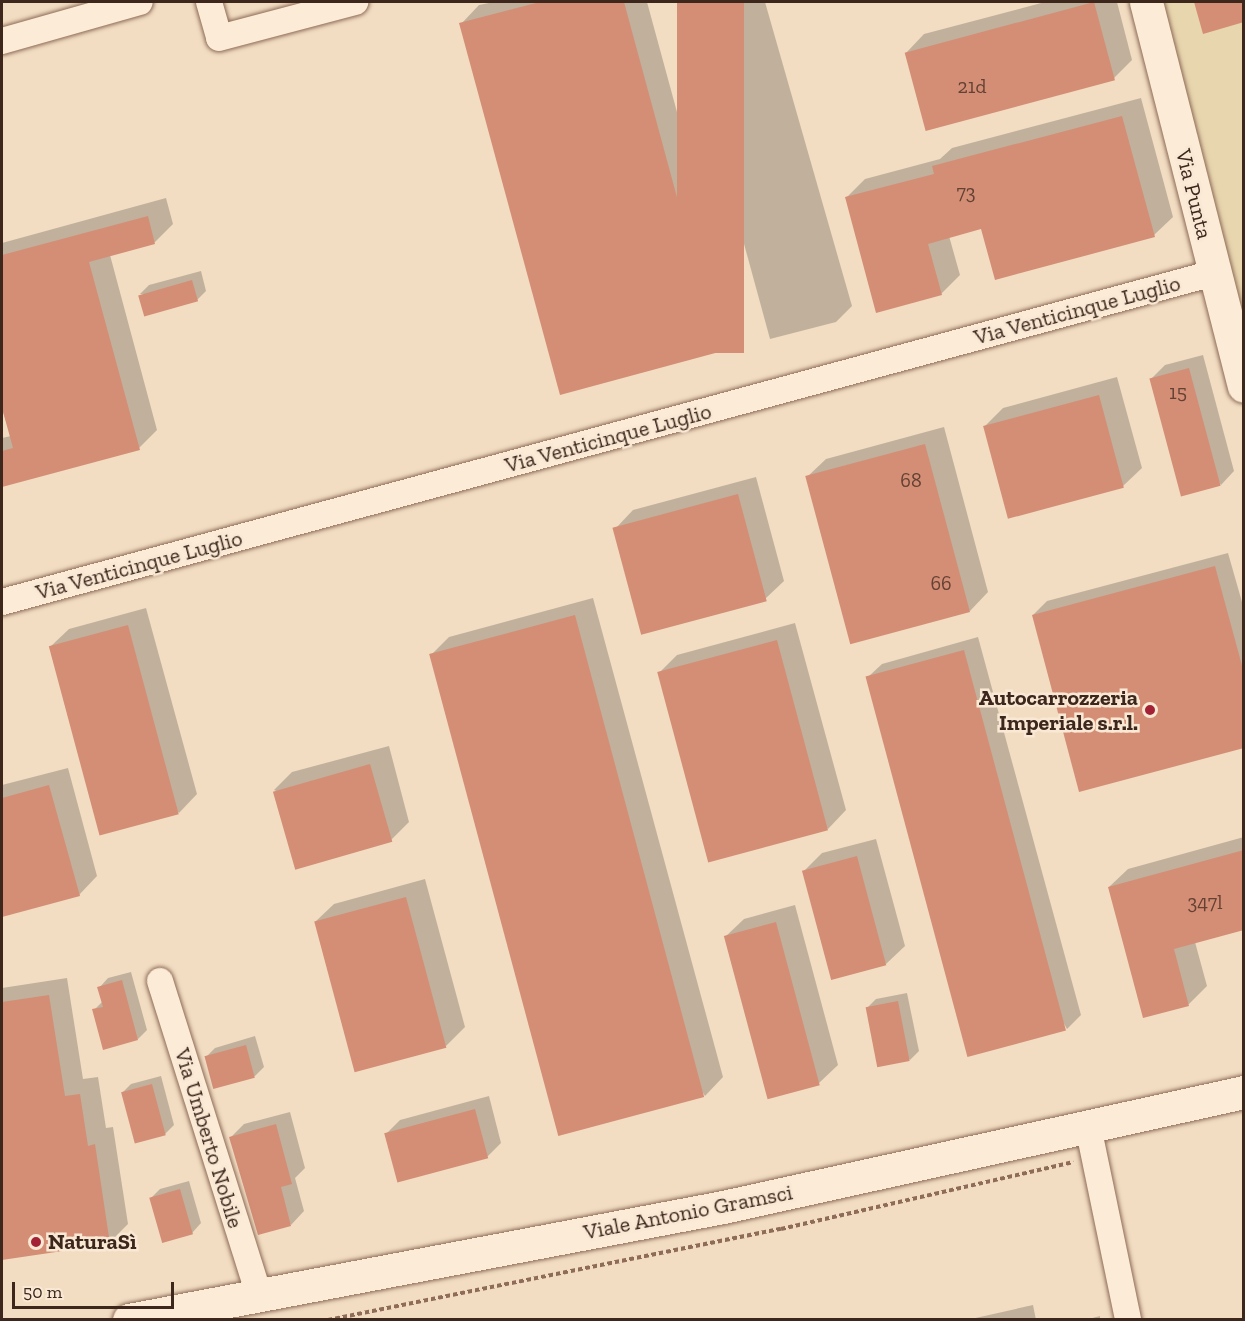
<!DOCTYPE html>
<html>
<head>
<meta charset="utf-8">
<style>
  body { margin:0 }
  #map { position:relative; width:1245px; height:1321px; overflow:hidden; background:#f2ddc3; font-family:"Zilla Slab",serif }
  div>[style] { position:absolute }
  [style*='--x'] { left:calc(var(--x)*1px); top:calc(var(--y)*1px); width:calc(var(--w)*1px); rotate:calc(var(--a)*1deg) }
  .farmland>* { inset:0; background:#e8d6af }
  .shadow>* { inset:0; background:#0003 }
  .building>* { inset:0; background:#d48e75; transform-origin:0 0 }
  .path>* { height:4px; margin-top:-2px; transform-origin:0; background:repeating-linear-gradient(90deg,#8e6c57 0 4.5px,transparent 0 7.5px) }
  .roads { filter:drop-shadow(0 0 2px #8e6c57) drop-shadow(0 0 2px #8e6c57) }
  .minor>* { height:26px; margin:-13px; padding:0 13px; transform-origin:13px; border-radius:13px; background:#fcebd7 }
  .tertiary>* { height:33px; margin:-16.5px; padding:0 16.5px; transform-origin:16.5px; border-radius:16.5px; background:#fcebd7 }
  .dots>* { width:16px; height:16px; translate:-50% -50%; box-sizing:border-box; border:3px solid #f9e8d3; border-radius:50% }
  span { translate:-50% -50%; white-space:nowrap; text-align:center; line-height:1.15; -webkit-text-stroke:5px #f9e8d3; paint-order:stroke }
  .number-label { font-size:20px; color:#634133 }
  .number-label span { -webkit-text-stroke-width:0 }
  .street-label { font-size:22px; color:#3d271d }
  .poi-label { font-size:22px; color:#3d271d; font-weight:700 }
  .right { translate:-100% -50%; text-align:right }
  .left { translate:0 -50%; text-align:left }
  .frame { position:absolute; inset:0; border:3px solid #3d271d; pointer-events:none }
  .scale { position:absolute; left:12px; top:1282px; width:162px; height:27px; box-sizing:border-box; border:3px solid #3d271d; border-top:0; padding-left:8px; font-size:18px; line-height:21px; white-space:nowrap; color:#3d271d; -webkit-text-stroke:4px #f9e8d3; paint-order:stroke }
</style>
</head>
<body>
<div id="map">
  <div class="farmland">
    <div style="clip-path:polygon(1147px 2px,1243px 2px,1243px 373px)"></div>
  </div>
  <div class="shadow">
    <div style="clip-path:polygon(494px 2px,647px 2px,737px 332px,718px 351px,461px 24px,479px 5px)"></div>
    <div style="clip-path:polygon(678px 2px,765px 2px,852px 306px,836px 322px,770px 339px)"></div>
    <div style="clip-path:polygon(1045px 2px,1117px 2px,1132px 60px,1114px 78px,906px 53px,924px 34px)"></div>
    <div style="clip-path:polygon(1196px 2px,1244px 2px,1244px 21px,1204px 32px)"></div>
    <div style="clip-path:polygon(1141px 98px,1173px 217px,1154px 235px,982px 228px,949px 236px,960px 275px,941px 294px,846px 198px,865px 179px,940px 159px,952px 148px)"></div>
    <div style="clip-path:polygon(166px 198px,173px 224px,155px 242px,110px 255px,157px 430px,139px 448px,2px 486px,2px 438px,11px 436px,2px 409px,2px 243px)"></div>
    <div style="clip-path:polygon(201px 271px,206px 291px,197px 300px,140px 294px,149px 285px)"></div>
    <div style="clip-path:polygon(1203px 355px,1234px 471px,1221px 485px,1151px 379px,1165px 365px)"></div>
    <div style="clip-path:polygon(1117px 377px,1142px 468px,1123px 486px,985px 426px,1003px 408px)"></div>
    <div style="clip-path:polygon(944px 427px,988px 592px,970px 611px,807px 477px,826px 459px)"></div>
    <div style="clip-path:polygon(756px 477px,784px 581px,765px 599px,615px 529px,633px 510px)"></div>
    <div style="clip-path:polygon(1228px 553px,1244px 609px,1244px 746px,1033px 615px,1047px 601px)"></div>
    <div style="clip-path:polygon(593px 598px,723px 1077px,705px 1096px,431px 655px,449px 637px)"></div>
    <div style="clip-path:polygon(146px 608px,197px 794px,179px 813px,50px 647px,69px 629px)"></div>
    <div style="clip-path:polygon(795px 623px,846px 810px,828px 829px,659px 673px,677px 655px)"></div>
    <div style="clip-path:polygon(978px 637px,1081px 1015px,1067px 1029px,868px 677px,882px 664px)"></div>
    <div style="clip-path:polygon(389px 746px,409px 822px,391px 840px,274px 790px,292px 772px)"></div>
    <div style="clip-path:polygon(68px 768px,97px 876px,79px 895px,2px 916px,2px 785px)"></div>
    <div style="clip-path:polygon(1244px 837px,1244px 929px,1195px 942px,1207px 986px,1189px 1004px,1144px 1016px,1109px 887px,1128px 869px)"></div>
    <div style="clip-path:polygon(876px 839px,905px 946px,886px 964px,803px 872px,822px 853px)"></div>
    <div style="clip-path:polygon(425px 879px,465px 1027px,446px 1046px,315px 922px,334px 904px)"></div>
    <div style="clip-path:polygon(795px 905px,838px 1065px,819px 1083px,725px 937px,744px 919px)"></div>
    <div style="clip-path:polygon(131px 972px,147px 1030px,138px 1039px,94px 1010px,103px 1001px,99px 988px,108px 978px)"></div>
    <div style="clip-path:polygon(67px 978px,83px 1079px,98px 1077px,106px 1128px,113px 1127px,128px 1224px,110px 1242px,2px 1259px,2px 988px)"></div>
    <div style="clip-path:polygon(907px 993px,919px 1051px,910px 1060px,867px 1008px,876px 999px)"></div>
    <div style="clip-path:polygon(255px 1036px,264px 1067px,255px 1076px,214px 1087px,206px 1057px,215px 1048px)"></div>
    <div style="clip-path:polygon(161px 1076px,174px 1125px,165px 1134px,122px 1093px,131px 1084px)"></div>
    <div style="clip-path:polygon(489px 1096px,501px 1143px,488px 1156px,399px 1180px,386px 1134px,400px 1120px)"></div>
    <div style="clip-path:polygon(290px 1112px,305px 1168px,295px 1178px,304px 1211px,291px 1225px,230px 1138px,244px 1124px)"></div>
    <div style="clip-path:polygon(189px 1181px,201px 1223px,192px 1233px,151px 1198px,160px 1189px)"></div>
    <div style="clip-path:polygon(1033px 1305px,1036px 1320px,970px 1320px,971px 1319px)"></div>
    <div style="clip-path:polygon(1100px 1316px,1100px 1320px,1085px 1320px)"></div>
  </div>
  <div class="building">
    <div style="clip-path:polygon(540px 2px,624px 2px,719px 352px,560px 395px,459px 23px)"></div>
    <div style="left:677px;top:2px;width:67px;height:351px"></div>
    <div style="left:1094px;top:2px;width:81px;height:196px;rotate:75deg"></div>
    <div style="clip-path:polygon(1194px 2px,1244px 2px,1244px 22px,1203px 34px)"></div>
    <div style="clip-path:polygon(1122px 116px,1155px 237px,995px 280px,981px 229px,928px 244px,942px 295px,876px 313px,845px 197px,934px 174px,932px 166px)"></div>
    <div style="clip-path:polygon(148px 216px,155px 244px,89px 262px,140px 450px,2px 487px,2px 451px,13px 448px,2px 408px,2px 255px)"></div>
    <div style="left:192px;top:280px;width:22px;height:56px;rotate:74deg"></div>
    <div style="left:1189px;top:368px;width:122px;height:41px;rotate:75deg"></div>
    <div style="left:1099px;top:395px;width:96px;height:120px;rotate:75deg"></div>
    <div style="left:925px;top:444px;width:174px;height:124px;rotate:75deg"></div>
    <div style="left:738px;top:494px;width:111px;height:130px;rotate:75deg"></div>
    <div style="clip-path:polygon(1215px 566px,1244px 673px,1244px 748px,1079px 792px,1032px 615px)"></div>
    <div style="left:575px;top:615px;width:499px;height:151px;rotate:75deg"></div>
    <div style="left:128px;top:625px;width:196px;height:82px;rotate:75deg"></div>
    <div style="left:777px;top:640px;width:197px;height:124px;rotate:75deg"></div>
    <div style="left:964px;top:650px;width:394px;height:102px;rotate:75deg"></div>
    <div style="left:370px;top:764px;width:81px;height:101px;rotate:74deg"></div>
    <div style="clip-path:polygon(49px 785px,80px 896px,2px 917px,2px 798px)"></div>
    <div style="clip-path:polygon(1244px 850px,1244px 930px,1174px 949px,1189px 1006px,1143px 1018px,1108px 887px)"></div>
    <div style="left:857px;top:856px;width:113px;height:57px;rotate:75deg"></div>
    <div style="left:406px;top:897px;width:156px;height:95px;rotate:75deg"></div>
    <div style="left:776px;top:922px;width:169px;height:54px;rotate:75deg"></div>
    <div style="clip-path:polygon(122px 980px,138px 1040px,103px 1050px,92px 1009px,103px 1007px,97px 987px)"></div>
    <div style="clip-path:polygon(49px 995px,65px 1096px,80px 1094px,88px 1146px,95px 1144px,110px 1244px,2px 1260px,2px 1002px)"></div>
    <div style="left:898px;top:1001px;width:61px;height:33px;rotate:79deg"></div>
    <div style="left:246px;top:1045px;width:34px;height:43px;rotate:75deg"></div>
    <div style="left:152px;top:1084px;width:53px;height:32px;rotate:75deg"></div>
    <div style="left:475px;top:1109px;width:51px;height:94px;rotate:75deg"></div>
    <div style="clip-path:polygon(276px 1124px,292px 1184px,281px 1187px,291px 1226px,258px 1235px,229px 1137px)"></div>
    <div style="left:180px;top:1189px;width:47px;height:32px;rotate:74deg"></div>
  </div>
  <div class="path">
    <div style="--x:328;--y:1320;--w:462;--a:-11.4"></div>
    <div style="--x:781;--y:1229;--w:300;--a:-12.9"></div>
  </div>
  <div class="roads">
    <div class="minor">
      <div style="--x:209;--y:2;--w:37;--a:74"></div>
      <div style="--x:219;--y:38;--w:141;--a:-14.8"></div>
      <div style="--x:2;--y:41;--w:143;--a:-15.8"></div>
      <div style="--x:2;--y:602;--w:1256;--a:-15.19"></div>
      <div style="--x:160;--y:981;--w:329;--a:72.5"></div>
      <div style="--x:1088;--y:1126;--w:198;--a:78.3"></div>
    </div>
    <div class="tertiary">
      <div style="--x:1146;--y:2;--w:396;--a:75.7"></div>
      <div style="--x:129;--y:1320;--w:605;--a:-10.77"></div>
      <div style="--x:723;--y:1207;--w:534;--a:-12.45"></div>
    </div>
  </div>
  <div class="dots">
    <div style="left:1150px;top:710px;background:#a32236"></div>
    <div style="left:36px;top:1242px;background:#a32236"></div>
  </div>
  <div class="number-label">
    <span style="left:972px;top:86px">21d</span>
    <span style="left:966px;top:192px">73</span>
    <span style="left:1178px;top:392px">15</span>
    <span style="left:911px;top:480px">68</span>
    <span style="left:941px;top:583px">66</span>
    <span style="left:1205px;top:902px">347l</span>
  </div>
  <div class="street-label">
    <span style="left:1194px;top:194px;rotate:76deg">Via Punta</span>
    <span style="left:1077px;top:310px;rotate:-15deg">Via Venticinque Luglio</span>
    <span style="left:608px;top:438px;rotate:-15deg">Via Venticinque Luglio</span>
    <span style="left:139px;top:565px;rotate:-15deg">Via Venticinque Luglio</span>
    <span style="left:209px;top:1138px;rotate:73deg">Via Umberto Nobile</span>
    <span style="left:688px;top:1212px;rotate:-11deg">Viale Antonio Gramsci</span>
  </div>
  <div class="poi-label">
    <span class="right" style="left:1138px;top:710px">Autocarrozzeria<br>Imperiale s.r.l.</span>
    <span class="left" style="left:48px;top:1242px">NaturaSì</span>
  </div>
  <div class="frame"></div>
  <div class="scale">50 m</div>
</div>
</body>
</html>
